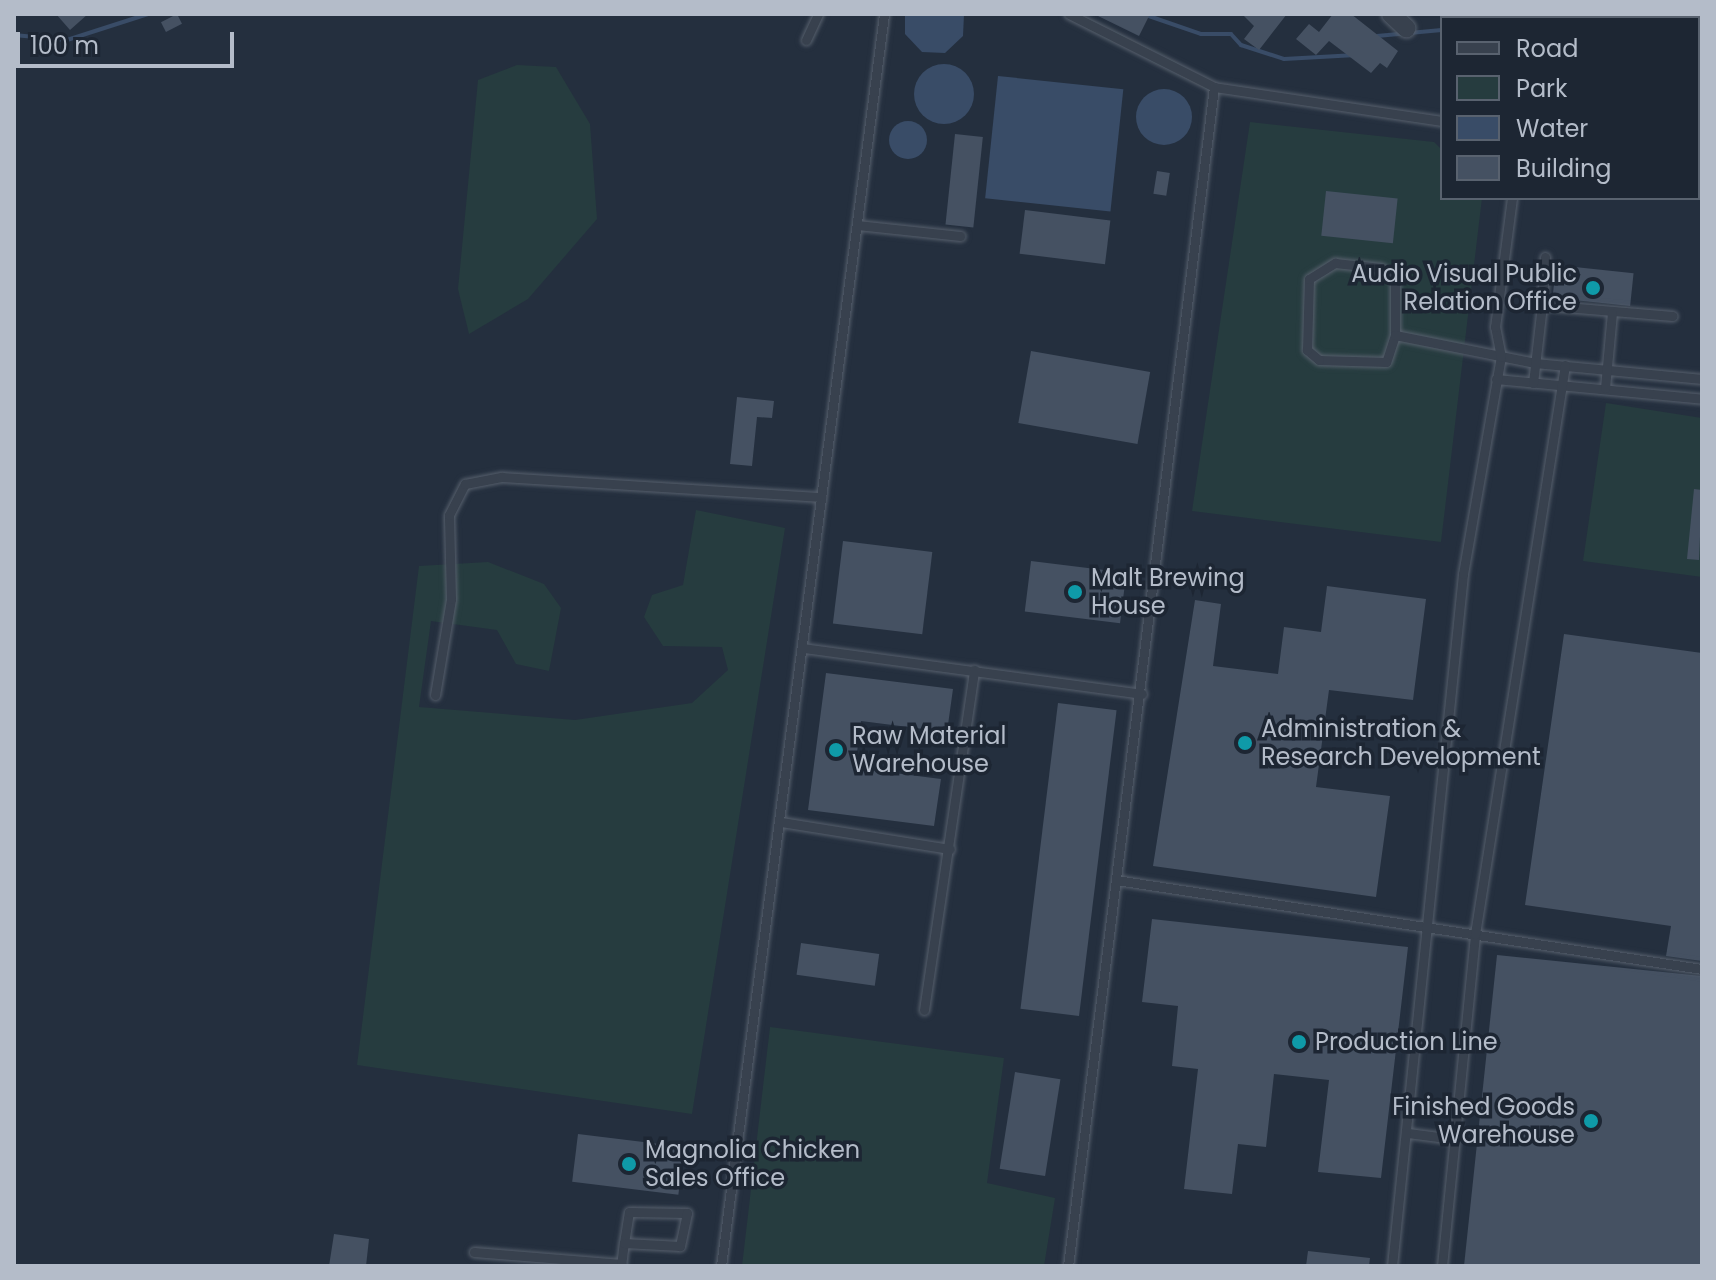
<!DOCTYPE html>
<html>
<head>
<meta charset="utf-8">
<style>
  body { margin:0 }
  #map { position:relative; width:1716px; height:1280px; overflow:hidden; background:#242f3e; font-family:Poppins,sans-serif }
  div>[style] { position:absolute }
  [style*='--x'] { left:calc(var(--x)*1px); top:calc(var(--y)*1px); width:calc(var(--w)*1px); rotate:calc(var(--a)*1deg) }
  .green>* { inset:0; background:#263c3f }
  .water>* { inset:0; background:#394c67; transform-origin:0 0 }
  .round { border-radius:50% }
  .stream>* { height:4px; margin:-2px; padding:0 2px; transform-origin:2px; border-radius:2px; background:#394c67 }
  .building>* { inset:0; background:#455162; transform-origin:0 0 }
  .roads { filter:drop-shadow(0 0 2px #565f6c) drop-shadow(0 0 2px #565f6c) }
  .service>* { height:9px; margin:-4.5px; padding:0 4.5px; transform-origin:4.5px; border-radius:4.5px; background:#38414e }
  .minor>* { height:18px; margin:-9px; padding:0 9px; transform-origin:9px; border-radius:9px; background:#38414e }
  .dots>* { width:22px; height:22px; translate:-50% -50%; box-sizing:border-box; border:4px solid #1d2633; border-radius:50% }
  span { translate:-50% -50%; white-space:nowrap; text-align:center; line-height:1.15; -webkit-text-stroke:7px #1d2633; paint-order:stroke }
  .poi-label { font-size:24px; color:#b4bcc9 }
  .right { translate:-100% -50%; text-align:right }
  .left { translate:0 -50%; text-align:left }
  .frame { position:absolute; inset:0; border:16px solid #b4bcc9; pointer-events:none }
  .legend { position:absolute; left:1440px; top:16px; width:260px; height:184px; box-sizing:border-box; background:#1d2633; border:2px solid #59626f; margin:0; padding:10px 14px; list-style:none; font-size:24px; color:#b4bcc9 }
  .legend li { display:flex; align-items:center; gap:16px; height:40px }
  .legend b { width:40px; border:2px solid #59626f }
  .scale { position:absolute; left:16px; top:32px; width:218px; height:36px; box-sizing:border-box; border:4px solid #b4bcc9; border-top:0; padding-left:10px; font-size:24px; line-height:28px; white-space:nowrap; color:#b4bcc9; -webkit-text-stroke:6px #1d2633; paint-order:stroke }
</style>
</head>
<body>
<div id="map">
  <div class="green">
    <div style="clip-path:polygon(517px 65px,556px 67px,590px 124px,597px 219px,528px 299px,469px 334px,458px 289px,478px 80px)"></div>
    <div style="clip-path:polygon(1250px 122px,1434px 142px,1442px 150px,1442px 198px,1482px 198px,1441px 542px,1192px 511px)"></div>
    <div style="clip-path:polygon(1606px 403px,1702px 418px,1702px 577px,1583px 561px)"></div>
    <div style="clip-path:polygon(696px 510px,785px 528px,692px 1114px,357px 1065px,419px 566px,488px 562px,544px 584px,561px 608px,549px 671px,516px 664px,497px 630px,431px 621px,419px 707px,575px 720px,692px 703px,728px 670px,722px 647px,663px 646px,644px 617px,652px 595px,683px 585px)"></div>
    <div style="clip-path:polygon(770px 1027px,1004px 1058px,987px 1183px,1055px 1198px,1044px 1266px,742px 1266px)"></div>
  </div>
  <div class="water">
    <div style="clip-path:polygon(905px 14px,964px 14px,963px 36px,945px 53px,922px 52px,905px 34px)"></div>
    <div class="round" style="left:914px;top:64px;width:60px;height:60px"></div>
    <div style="left:998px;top:76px;width:126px;height:123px;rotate:6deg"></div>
    <div class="round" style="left:1136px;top:89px;width:56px;height:56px"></div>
    <div class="round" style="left:889px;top:121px;width:38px;height:38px"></div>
  </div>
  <div class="stream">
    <div style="--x:1143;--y:14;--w:61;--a:19"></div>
    <div style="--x:1201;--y:34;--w:30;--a:0"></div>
    <div style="--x:1231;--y:34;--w:15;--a:48"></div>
    <div style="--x:1241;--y:45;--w:45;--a:18"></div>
    <div style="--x:1284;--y:59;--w:72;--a:-3.2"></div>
    <div style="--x:1503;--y:14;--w:56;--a:0"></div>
    <div style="--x:1654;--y:14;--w:16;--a:15"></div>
    <div style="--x:1460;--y:18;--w:13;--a:-18"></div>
    <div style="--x:1698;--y:24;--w:4;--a:14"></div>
    <div style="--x:14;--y:35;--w:53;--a:5.4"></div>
    <div style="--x:67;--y:40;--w:85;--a:-17.8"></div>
    <div style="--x:1377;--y:36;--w:65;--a:-5.3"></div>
  </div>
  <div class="building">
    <div style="clip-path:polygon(56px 14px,88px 14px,70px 30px)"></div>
    <div style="left:177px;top:14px;width:11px;height:18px;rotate:63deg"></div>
    <div style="clip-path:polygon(1094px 14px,1150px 14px,1139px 36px)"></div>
    <div style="clip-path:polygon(1242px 14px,1287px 14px,1259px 50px,1244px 39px,1254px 26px)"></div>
    <div style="clip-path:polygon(1333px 14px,1351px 14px,1398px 51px,1387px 68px,1380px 63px,1371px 73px,1329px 41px,1316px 55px,1296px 39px,1309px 24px,1319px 32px)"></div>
    <div style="left:955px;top:134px;width:28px;height:91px;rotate:6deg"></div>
    <div style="left:1157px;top:171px;width:13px;height:23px;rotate:9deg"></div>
    <div style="left:1326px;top:191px;width:72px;height:45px;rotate:6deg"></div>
    <div style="left:1025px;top:210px;width:86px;height:44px;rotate:7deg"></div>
    <div style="left:1556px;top:265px;width:78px;height:33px;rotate:6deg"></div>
    <div style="left:1031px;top:351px;width:121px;height:73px;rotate:10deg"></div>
    <div style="clip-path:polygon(737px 397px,774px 401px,772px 418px,757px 417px,752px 466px,730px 464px)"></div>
    <div style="clip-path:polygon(1694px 489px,1702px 490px,1699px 560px,1687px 559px)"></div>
    <div style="left:843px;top:541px;width:90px;height:83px;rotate:7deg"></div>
    <div style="left:1031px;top:561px;width:96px;height:51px;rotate:7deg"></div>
    <div style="clip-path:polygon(1327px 586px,1426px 599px,1413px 700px,1329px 690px,1316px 787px,1390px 796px,1376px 897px,1153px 866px,1195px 600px,1221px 604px,1213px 666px,1278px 674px,1284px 627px,1321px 632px)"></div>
    <div style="clip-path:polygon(1564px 634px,1702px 653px,1702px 961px,1666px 956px,1671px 926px,1525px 905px)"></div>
    <div style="clip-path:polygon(826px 673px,953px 689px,947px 732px,861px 721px,855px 768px,941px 779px,934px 826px,808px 810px)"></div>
    <div style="left:1058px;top:703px;width:59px;height:308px;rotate:7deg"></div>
    <div style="clip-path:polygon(1152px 919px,1408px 947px,1381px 1178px,1318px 1172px,1329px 1080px,1274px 1074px,1266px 1147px,1238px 1144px,1232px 1194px,1184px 1189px,1198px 1069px,1172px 1066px,1178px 1006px,1142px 1002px)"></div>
    <div style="left:801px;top:943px;width:79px;height:32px;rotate:8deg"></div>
    <div style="clip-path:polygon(1497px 955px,1702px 976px,1702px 1266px,1464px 1266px)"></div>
    <div style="left:1015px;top:1072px;width:46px;height:98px;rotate:9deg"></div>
    <div style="left:578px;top:1134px;width:107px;height:48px;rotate:7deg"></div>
    <div style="clip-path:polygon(334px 1234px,369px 1239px,366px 1266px,329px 1266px)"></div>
    <div style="clip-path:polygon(1308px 1251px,1370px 1258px,1369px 1266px,1306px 1266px)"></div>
  </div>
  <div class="roads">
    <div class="service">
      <div style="--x:1069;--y:14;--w:162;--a:26.7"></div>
      <div style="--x:1214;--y:87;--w:231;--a:8.5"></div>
      <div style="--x:806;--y:40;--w:29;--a:-65"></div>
      <div style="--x:857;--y:225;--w:104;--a:6.1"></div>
      <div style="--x:1545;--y:257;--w:48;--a:93.6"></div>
      <div style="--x:1542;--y:305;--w:131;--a:4.8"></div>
      <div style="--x:1335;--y:263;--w:46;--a:6.2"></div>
      <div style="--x:1381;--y:268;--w:18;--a:38"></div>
      <div style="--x:1395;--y:279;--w:56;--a:90"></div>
      <div style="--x:1395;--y:335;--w:28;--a:108"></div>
      <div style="--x:1386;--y:362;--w:67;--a:-178.3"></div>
      <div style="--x:1319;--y:360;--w:16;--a:-140"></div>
      <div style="--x:1307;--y:350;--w:71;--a:-88.4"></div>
      <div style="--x:1309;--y:279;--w:31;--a:-32"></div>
      <div style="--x:1395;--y:335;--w:143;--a:11.3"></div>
      <div style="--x:1535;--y:363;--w:168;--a:5.5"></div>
      <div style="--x:1496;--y:379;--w:207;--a:5.5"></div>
      <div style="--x:1533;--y:383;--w:79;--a:-83.4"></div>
      <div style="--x:1605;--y:388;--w:75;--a:-84.7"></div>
      <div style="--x:803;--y:648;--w:342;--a:7.7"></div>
      <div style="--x:435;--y:695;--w:97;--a:-80.5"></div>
      <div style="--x:451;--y:599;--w:84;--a:-91.4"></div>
      <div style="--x:449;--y:515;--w:35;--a:-63"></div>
      <div style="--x:465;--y:484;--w:38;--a:-11"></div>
      <div style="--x:502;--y:477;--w:320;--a:3.6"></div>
      <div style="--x:781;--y:822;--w:171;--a:9.1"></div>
      <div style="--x:1116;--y:880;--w:593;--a:8.64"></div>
      <div style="--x:924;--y:1010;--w:344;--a:-81.6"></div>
      <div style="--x:1408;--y:1133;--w:46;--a:7.4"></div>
      <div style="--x:474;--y:1252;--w:148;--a:4.6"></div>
      <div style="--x:621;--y:1266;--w:23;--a:-83"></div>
      <div style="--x:624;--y:1243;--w:31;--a:-81"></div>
      <div style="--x:629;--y:1212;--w:58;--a:1"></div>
      <div style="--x:687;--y:1213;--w:34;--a:102"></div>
      <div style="--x:680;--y:1246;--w:56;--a:-176.9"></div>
      <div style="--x:721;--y:1266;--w:1263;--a:-82.58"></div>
      <div style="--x:1068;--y:1266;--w:1188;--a:-82.94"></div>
      <div style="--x:1392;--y:1266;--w:696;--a:-84.14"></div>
      <div style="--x:1463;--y:574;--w:220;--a:-80.1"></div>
      <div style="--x:1501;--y:357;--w:31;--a:-101"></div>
      <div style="--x:1495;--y:327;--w:130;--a:-82.5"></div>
      <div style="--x:1442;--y:1266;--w:334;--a:-84.3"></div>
      <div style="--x:1475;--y:934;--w:576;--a:-81.01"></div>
    </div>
    <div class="minor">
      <div style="--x:1391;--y:14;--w:21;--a:43"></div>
      <div style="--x:1586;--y:14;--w:4;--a:63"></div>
    </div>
  </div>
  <div class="dots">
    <div style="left:1593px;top:288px;background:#0f9aa8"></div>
    <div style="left:1075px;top:592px;background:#0f9aa8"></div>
    <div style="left:1245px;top:743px;background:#0f9aa8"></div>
    <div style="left:836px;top:750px;background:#0f9aa8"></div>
    <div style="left:1299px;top:1042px;background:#0f9aa8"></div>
    <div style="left:1591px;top:1121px;background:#0f9aa8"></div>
    <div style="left:629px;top:1164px;background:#0f9aa8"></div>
  </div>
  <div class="poi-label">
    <span class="right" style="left:1577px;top:288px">Audio Visual Public<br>Relation Office</span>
    <span class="left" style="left:1091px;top:592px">Malt Brewing<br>House</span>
    <span class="left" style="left:1261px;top:743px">Administration &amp;<br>Research Development</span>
    <span class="left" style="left:852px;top:750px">Raw Material<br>Warehouse</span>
    <span class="left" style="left:1315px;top:1042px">Production Line</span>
    <span class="right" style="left:1575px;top:1121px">Finished Goods<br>Warehouse</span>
    <span class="left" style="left:645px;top:1164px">Magnolia Chicken<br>Sales Office</span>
  </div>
  <div class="frame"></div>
  <ul class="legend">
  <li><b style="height:10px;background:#38414e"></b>Road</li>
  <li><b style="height:22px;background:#263c3f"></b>Park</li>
  <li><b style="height:22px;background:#394c67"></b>Water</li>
  <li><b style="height:22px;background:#455162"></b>Building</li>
  </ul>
  <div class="scale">100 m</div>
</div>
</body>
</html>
